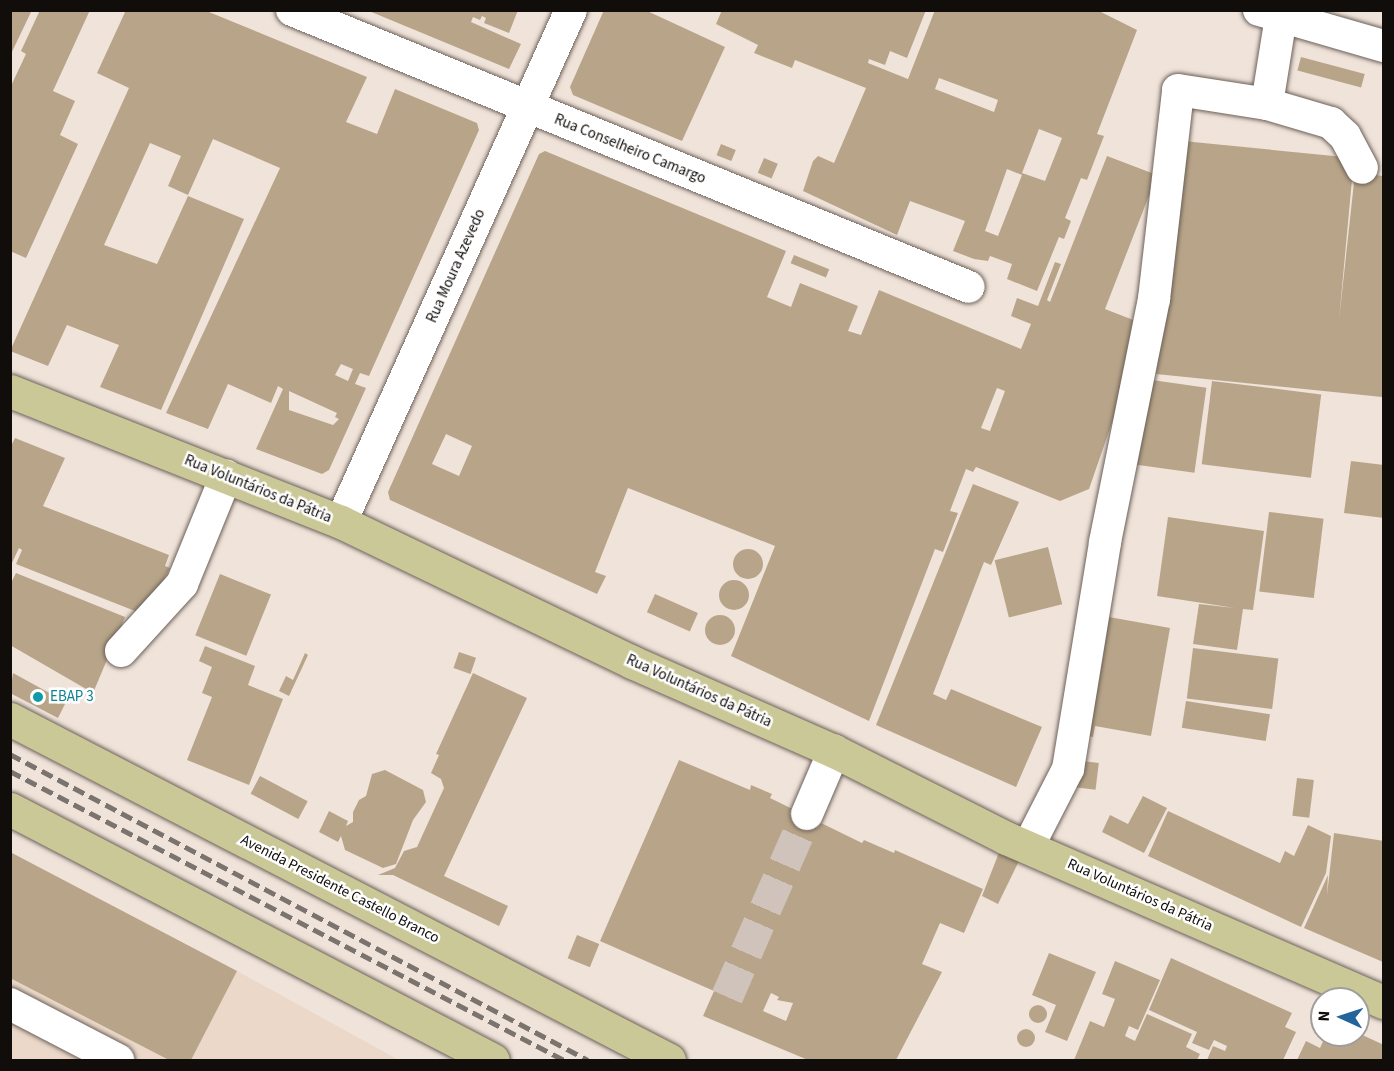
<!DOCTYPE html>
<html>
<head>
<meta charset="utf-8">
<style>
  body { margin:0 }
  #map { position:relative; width:1394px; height:1071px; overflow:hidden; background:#f0e3da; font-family:"Source Sans 3",sans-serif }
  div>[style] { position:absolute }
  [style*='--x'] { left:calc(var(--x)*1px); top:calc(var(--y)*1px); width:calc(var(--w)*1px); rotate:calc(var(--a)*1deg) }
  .built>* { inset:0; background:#ebd8c9 }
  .building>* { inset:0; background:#b8a589; transform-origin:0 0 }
  .round { border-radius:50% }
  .minor-tunnel>* { height:32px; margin-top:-16px; transform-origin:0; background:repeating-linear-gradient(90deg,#cfc3bb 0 32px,transparent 0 48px) }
  .roads { filter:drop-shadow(0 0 2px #6b6058) drop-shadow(0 0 2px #6b6058) }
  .minor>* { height:32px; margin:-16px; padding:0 16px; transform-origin:16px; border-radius:16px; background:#fff }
  .major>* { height:33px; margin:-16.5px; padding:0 16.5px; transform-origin:16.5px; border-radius:16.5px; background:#cbc897 }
  .rail>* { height:4.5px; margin-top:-2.25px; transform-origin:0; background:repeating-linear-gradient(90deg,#7b736d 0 12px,transparent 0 18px) }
  .dots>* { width:16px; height:16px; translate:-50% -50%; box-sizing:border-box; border:3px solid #fff; border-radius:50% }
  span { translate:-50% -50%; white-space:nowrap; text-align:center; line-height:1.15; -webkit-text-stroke:5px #fff; paint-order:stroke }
  .street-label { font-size:15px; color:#110d0a }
  .culture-label { font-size:15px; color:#0d838f }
  .left { translate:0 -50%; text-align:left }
  .frame { position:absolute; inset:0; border:12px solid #110d0a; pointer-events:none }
  .north { position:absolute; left:1310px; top:987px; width:60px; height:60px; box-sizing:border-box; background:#fff; border:2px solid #a09e9d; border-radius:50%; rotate:273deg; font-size:16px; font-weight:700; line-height:24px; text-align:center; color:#110d0a }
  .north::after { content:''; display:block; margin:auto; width:21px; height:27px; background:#23649a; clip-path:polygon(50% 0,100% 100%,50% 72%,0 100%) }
</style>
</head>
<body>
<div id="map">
  <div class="built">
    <div style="clip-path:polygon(10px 852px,237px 971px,399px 1060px,11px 1060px)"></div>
  </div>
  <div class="building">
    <div style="clip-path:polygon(10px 10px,32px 10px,10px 56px)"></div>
    <div style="clip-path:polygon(40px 10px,90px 10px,53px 91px,75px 101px,60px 135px,78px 144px,26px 258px,10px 251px,10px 88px,26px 54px,21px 51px)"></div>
    <div style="clip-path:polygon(evenodd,126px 10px,204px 10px,367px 77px,346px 122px,377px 134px,395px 89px,477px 123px,479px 130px,369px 376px,360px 373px,355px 384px,366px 388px,329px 470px,322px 474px,256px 449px,283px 389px,278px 386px,271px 403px,228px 384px,208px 429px,166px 413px,280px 168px,213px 139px,188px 195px,168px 186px,181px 156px,150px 143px,104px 245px,157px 264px,188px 196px,244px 219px,161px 410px,100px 387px,119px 345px,67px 325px,48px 366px,10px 351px,129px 88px,97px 73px,126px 10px,341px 364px,353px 369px,348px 381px,335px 375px,341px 364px,126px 10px,289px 391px,337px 413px,335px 417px,339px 419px,333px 425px,289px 410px,289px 391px)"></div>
    <div style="clip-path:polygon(518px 10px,509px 33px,484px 23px,486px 18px,482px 16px,480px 20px,473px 17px,471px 22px,521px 44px,509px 69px,369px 11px)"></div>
    <div style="clip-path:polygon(604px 10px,645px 10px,725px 47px,682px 141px,573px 95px,570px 87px)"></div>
    <div style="clip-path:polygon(evenodd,722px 10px,926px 10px,907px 58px,890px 51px,885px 65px,869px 59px,868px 63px,908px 79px,935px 10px,1097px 10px,1137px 30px,1097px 134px,1104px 136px,1087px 180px,1081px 178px,1065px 218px,1071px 221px,1064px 239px,1059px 237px,1037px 291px,1007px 279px,1012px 264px,990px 256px,988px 261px,974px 259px,953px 251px,965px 221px,910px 201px,897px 235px,803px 191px,813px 161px,818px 156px,834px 163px,866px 88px,795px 60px,792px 68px,754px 53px,758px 45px,716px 24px,722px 10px,939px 78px,998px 100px,994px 112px,935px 89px,939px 78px,722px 10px,1039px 129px,1062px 138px,1045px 181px,1022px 173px,1039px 129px,722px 10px,1007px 169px,1022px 175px,998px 236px,985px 231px,1007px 169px)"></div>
    <div style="left:1301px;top:57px;width:66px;height:14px;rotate:15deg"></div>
    <div style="clip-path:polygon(1183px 141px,1354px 158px,1339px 320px,1355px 173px,1384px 176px,1382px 397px,1156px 374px,1178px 145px)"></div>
    <div style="left:721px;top:144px;width:16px;height:12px;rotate:22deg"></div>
    <div style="clip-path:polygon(evenodd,545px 151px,786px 251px,767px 297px,791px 307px,800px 283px,858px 306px,848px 331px,861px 335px,879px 290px,1021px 349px,1031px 324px,1011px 316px,1017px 298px,1038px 306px,1055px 262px,1061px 264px,1047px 300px,1050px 302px,1107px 156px,1157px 175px,1105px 309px,1146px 325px,1089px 489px,1060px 501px,976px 467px,973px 472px,966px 469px,950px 511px,958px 513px,943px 552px,935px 549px,869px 721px,731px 656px,775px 546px,628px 488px,595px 572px,606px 576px,597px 594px,390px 500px,388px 492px,539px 154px,545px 151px,997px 388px,1005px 391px,990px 431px,981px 428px,997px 388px,545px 151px,446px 434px,472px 446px,459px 476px,432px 464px,446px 434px)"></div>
    <div style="left:764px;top:158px;width:15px;height:16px;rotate:23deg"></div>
    <div style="left:794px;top:255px;width:38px;height:9px;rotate:22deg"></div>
    <div style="left:1145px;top:379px;width:62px;height:86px;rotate:8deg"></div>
    <div style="left:1212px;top:381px;width:110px;height:84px;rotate:7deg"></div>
    <div style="clip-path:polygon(15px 438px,65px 458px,43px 506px,169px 555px,165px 566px,170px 568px,145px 615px,16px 564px,22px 550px,19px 548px,10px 567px,10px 448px)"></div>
    <div style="clip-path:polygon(1351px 461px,1384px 465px,1384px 518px,1344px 513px)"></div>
    <div style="clip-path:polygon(973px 484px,1019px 502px,991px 565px,984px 562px,933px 694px,946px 700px,951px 689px,1042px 727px,1016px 787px,876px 725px)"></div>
    <div style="left:1269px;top:512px;width:55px;height:80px;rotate:7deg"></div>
    <div style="clip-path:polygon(1168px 517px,1264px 531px,1253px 610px,1243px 609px,1237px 650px,1193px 644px,1199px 604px,1235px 608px,1157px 596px)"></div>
    <div style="left:1048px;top:547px;width:59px;height:55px;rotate:76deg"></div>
    <div class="round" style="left:733px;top:549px;width:30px;height:30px"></div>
    <div style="clip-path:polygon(16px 573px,125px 617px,93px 693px,10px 645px,10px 585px)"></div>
    <div style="left:220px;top:574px;width:55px;height:66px;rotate:22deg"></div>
    <div class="round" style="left:719px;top:580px;width:30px;height:30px"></div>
    <div style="left:655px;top:594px;width:47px;height:20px;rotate:24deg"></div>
    <div class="round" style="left:705px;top:615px;width:30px;height:30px"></div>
    <div style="clip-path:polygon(1098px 615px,1170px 628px,1151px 736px,1095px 726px,1093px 737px,1076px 734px)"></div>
    <div style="clip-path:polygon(205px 646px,255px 666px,248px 685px,283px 699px,249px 785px,187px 760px,212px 697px,202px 693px,212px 667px,199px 661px)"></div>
    <div style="left:1193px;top:648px;width:86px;height:51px;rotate:7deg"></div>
    <div style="left:459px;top:652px;width:18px;height:17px;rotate:19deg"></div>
    <div style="clip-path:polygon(305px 653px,308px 655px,289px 696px,279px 691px,286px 676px,293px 680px)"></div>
    <div style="clip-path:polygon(13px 673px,66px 702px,58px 718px,10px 693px)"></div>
    <div style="clip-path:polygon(473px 673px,527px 698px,444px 876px,508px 906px,499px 926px,393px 875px,378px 875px,395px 868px,404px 851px,417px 847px,444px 788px,441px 779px,431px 773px,439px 755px,436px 754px)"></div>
    <div style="left:1186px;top:701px;width:85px;height:27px;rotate:9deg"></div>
    <div style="clip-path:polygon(evenodd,679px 760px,750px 790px,751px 785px,772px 794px,770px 798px,862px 843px,864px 840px,894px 853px,895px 850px,983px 889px,964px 933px,940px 923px,922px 964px,942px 972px,896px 1060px,808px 1060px,703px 1016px,714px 991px,600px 941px,679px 760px,771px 993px,779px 997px,777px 1000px,793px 1003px,786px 1021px,763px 1011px,771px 993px)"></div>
    <div style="left:1074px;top:760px;width:25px;height:27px;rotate:7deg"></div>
    <div style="clip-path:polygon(385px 770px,423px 790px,426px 802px,413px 820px,396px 864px,383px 868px,345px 850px,341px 836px,338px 842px,319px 832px,329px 811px,348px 821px,346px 826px,353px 822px,353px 812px,359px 800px,366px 796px,372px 774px)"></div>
    <div style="left:260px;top:776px;width:54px;height:20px;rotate:28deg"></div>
    <div style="left:1297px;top:778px;width:17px;height:38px;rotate:7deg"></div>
    <div style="clip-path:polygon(1143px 796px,1167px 808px,1144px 853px,1102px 832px,1110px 815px,1128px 824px)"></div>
    <div style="clip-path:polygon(1168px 811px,1280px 863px,1285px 851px,1294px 856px,1308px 825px,1331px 836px,1326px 873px,1301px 927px,1148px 856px)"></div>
    <div style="clip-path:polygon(1334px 833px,1384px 841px,1383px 962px,1304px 928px,1328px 875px,1327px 895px)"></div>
    <div style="clip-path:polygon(1000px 850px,1020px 859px,998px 904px,982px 896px)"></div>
    <div style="clip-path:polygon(10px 852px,237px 971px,191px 1060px,169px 1060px,10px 978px)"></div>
    <div style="left:577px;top:935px;width:24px;height:25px;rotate:22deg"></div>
    <div style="clip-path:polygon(1049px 953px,1096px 972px,1067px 1041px,1045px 1032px,1056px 1005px,1032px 995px)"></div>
    <div style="clip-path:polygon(1171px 958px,1292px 1013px,1285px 1027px,1296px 1032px,1283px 1060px,1207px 1060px,1213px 1046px,1225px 1051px,1227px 1046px,1214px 1040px,1209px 1050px,1192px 1043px,1197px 1032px,1149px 1010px)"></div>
    <div style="clip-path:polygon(1115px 961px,1160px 980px,1138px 1030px,1129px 1026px,1125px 1036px,1135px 1041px,1147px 1014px,1192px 1034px,1186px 1047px,1200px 1054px,1197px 1060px,1074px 1060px,1090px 1021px,1104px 1027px,1115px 999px,1102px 994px)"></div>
    <div class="round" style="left:1029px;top:1005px;width:18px;height:18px"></div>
    <div class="round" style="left:1017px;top:1029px;width:18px;height:18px"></div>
    <div style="clip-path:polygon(1358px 1033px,1384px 1045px,1384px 1060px,1297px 1060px,1306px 1041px,1320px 1048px,1326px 1035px)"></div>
  </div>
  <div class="minor-tunnel">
    <div style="--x:727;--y:997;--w:200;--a:-66.4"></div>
  </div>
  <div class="roads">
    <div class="minor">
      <div style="--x:292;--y:10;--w:731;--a:22.25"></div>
      <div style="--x:1259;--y:10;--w:130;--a:16.1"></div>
      <div style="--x:1267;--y:104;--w:67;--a:16.5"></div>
      <div style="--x:1331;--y:123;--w:19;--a:43"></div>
      <div style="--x:1345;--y:136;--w:36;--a:62"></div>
      <div style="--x:341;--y:522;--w:561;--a:-65.81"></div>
      <div style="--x:121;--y:651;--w:91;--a:-47.7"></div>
      <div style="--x:182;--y:584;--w:117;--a:-67.8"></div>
      <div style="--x:807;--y:814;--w:69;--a:-66.8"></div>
      <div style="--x:1028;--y:847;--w:88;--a:-62.9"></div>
      <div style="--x:1068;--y:769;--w:230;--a:-80.7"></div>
      <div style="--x:1105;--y:542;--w:248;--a:-78.6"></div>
      <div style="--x:1154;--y:299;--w:210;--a:-83.4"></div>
      <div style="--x:1178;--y:90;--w:90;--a:8.9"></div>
      <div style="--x:1267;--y:104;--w:88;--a:-80.9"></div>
      <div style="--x:10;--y:1004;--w:122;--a:27.4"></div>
    </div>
    <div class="major">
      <div style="--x:10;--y:391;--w:356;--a:21.6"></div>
      <div style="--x:341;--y:522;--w:323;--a:25.7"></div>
      <div style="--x:632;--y:662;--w:221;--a:23.8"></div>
      <div style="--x:834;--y:751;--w:193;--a:26.8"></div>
      <div style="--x:1006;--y:838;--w:412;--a:23.5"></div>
      <div style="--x:10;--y:719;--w:742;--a:27.36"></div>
      <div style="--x:10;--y:809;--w:544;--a:27.46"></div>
    </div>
  </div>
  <div class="rail">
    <div style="--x:10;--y:754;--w:654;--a:27.9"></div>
    <div style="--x:10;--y:771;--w:625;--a:27.55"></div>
  </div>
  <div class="dots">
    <div style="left:38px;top:697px;background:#0f9aa8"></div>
  </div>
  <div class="street-label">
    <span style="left:630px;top:149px;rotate:22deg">Rua Conselheiro Camargo</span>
    <span style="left:456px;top:266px;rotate:-66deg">Rua Moura Azevedo</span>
    <span style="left:258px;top:489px;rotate:22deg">Rua Voluntários da Pátria</span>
    <span style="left:699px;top:691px;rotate:24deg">Rua Voluntários da Pátria</span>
    <span style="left:340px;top:889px;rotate:27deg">Avenida Presidente Castello Branco</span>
    <span style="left:1140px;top:895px;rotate:24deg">Rua Voluntários da Pátria</span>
  </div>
  <div class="culture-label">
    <span class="left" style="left:50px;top:697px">EBAP 3</span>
  </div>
  <div class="frame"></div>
  <div class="north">N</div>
</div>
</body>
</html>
